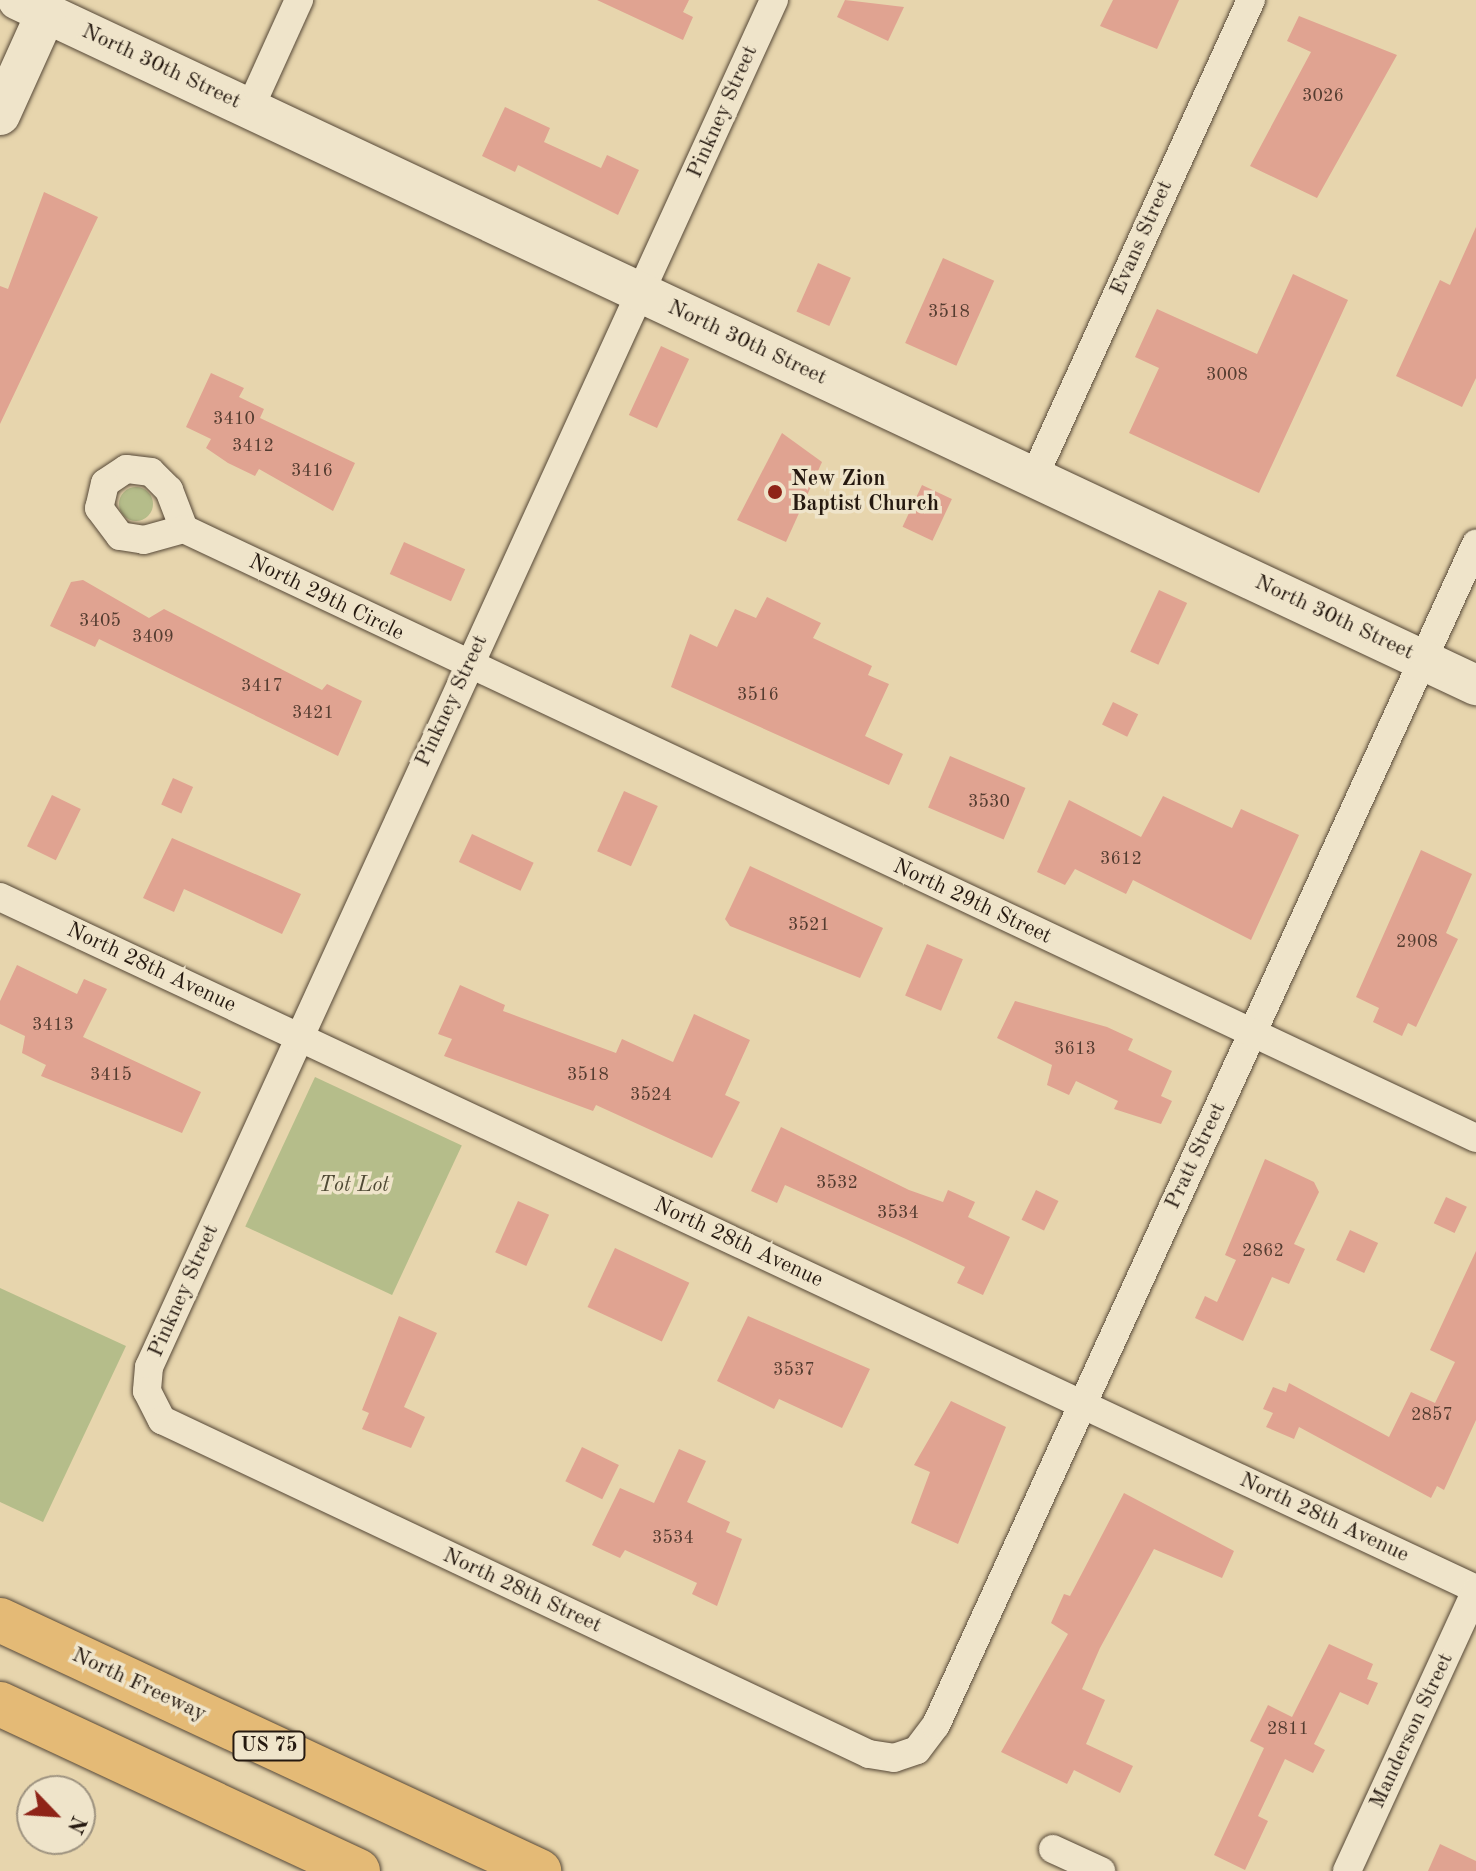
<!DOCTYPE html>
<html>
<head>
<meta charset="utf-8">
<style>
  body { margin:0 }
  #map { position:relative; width:1476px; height:1871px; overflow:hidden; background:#e7d5ad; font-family:"Old Standard TT",serif }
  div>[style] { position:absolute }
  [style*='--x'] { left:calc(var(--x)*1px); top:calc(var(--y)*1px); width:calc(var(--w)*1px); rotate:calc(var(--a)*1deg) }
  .green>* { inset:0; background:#b5bd8a; transform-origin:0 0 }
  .round { border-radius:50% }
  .building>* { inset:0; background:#e0a391; transform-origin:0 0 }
  .roads { filter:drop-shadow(0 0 2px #564837) drop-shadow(0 0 2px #564837) }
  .street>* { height:28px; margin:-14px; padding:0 14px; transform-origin:14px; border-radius:14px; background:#efe4ca }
  .secondary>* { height:40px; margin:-20px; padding:0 20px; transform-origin:20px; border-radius:20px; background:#efe4ca }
  .highway>* { height:44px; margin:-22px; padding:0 22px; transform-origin:22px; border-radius:22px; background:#e4ba76 }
  .dots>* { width:22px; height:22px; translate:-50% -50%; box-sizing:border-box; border:4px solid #efe4ca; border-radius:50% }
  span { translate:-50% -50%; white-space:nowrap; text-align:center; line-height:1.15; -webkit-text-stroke:7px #efe4ca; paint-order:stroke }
  .number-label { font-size:18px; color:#543c30 }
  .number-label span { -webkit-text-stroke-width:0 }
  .shield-label span { padding:2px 6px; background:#efe4ca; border:2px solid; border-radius:6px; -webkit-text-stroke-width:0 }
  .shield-label { font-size:20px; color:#251910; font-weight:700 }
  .street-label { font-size:22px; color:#251910 }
  .poi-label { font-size:22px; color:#251910; font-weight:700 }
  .left { translate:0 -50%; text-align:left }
  .park-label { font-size:22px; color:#504a35; font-style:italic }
  .north { position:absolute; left:16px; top:1775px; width:80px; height:80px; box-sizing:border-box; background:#efe4ca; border:2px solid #9e9380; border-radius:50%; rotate:115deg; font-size:22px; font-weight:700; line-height:32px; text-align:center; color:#251910 }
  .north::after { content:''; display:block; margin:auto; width:28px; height:36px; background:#8f2418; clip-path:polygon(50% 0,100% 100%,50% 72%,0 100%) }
</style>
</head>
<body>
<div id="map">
  <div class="green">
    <div class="round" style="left:119px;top:487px;width:34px;height:34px"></div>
    <div style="left:315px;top:1077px;width:162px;height:165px;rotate:25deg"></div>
    <div style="clip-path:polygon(0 1288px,126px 1346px,43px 1522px,0 1502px)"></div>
  </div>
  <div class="building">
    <div style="clip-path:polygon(597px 0,689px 0,683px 12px,693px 17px,683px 40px)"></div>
    <div style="clip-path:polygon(845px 0,904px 7px,888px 41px,837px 17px)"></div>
    <div style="clip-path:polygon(1113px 0,1179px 0,1157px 49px,1100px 26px)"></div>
    <div style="clip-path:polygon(1299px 16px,1397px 55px,1317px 198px,1250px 166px,1311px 52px,1287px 41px)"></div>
    <div style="clip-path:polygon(505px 107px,550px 128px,544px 142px,601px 168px,607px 155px,639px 170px,618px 215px,518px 165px,515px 172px,482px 156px)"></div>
    <div style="clip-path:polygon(44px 192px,98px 217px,0 424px,0 286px,8px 289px)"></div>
    <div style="clip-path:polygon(1476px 227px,1476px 378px,1462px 407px,1396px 376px,1440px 280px,1450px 285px)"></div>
    <div style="left:943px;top:258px;width:56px;height:93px;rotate:24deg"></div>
    <div style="left:818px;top:263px;width:36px;height:53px;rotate:24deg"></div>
    <div style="clip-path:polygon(1293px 274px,1348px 300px,1259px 493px,1129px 433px,1159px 368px,1135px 357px,1157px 309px,1257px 354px)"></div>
    <div style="left:661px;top:346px;width:31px;height:76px;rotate:25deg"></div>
    <div style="clip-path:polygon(211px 373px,244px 388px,239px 397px,264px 409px,260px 418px,355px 463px,333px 511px,259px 469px,255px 476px,228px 463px,206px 448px,211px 439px,186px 427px)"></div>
    <div style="clip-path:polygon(782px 433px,822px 462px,786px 542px,737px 520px)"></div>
    <div style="left:922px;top:485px;width:33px;height:46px;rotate:25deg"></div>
    <div style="left:404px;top:542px;width:67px;height:35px;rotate:24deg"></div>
    <div style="clip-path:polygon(83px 580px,149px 618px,164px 609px,322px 690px,327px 684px,362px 701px,338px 756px,99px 639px,95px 647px,50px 626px,71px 582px)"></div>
    <div style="left:1159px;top:590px;width:31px;height:68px;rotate:25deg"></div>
    <div style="clip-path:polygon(767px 597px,821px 623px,813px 638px,872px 666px,868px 675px,889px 684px,865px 736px,903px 754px,889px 785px,671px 687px,690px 634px,717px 647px,735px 609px,756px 618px)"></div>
    <div style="left:1113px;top:702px;width:28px;height:25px;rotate:26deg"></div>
    <div style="left:950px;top:756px;width:82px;height:56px;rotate:23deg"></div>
    <div style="left:173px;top:778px;width:22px;height:29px;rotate:24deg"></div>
    <div style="left:624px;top:791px;width:37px;height:66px;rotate:24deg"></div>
    <div style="left:52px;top:795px;width:32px;height:57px;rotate:26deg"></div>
    <div style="clip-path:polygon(1163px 796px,1232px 828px,1241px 809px,1299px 835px,1251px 940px,1133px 880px,1126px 894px,1075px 869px,1065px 885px,1037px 872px,1069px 800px,1141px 837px)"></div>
    <div style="left:472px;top:834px;width:68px;height:31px;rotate:25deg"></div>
    <div style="clip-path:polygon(172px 838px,301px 894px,282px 934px,184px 889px,174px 912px,143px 898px)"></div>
    <div style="clip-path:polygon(1421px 850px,1472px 874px,1446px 933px,1458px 939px,1416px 1027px,1408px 1023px,1402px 1036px,1373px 1022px,1379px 1008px,1356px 997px)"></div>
    <div style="clip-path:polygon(750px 866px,883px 928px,860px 978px,730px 926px,725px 919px)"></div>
    <div style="left:927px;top:944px;width:39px;height:56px;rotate:23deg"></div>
    <div style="clip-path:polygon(17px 965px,77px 994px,84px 979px,107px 989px,83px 1037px,201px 1092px,182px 1133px,41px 1076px,46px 1065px,22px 1053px,25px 1036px,0 1024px,0 1001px)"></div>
    <div style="clip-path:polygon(460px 985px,505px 1005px,503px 1011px,616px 1053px,622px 1039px,673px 1062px,694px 1014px,750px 1040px,725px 1095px,740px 1102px,712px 1158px,596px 1105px,593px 1111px,444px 1056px,452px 1039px,438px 1034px)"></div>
    <div style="clip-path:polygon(1015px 1001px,1107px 1027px,1133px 1039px,1128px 1050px,1172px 1071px,1161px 1096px,1172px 1101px,1161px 1124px,1114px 1109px,1118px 1101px,1076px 1081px,1069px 1095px,1047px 1085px,1052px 1065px,997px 1038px)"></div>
    <div style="clip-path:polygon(781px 1127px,909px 1190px,943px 1202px,948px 1190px,975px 1202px,968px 1217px,1010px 1237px,983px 1295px,957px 1283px,965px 1267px,906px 1239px,785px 1185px,777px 1203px,751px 1191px)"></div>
    <div style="clip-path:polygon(1265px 1159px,1314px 1182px,1319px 1192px,1294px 1244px,1305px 1249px,1289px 1284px,1272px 1277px,1243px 1341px,1195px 1318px,1205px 1296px,1217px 1302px,1236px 1260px,1225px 1255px)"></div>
    <div style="left:1036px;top:1190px;width:25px;height:33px;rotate:26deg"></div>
    <div style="left:1446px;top:1197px;width:23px;height:29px;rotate:25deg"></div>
    <div style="left:518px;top:1201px;width:34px;height:56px;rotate:24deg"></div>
    <div style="left:1350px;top:1230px;width:31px;height:33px;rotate:25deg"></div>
    <div style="left:615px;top:1248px;width:82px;height:65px;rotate:25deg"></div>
    <div style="clip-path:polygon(1476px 1251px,1476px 1420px,1444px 1490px,1437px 1486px,1431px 1498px,1299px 1427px,1294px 1439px,1266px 1427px,1273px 1413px,1263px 1409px,1273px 1387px,1286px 1392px,1289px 1383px,1389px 1437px,1411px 1392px,1435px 1403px,1455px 1362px,1430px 1350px)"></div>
    <div style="clip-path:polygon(399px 1316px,437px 1333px,404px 1407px,425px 1417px,411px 1448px,362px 1429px,369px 1413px,362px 1410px)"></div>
    <div style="clip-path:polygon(748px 1316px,870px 1369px,842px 1428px,779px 1399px,774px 1409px,717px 1381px)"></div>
    <div style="clip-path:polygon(951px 1401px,1006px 1427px,958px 1544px,911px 1523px,930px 1472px,914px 1465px)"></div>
    <div style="left:582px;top:1447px;width:41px;height:38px;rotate:26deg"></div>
    <div style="clip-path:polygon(679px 1449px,706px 1461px,687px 1502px,730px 1522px,726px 1532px,742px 1539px,717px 1606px,692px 1594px,697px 1583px,625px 1550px,620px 1558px,592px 1545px,620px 1488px,654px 1503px)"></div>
    <div style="clip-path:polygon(1124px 1493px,1234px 1551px,1222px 1578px,1154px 1549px,1100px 1648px,1082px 1689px,1105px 1700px,1086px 1744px,1133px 1766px,1120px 1793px,1074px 1770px,1067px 1784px,1001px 1752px,1068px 1634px,1051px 1623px,1064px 1594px,1070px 1596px)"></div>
    <div style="clip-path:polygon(1329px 1644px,1373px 1664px,1367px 1679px,1378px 1683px,1368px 1705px,1340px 1692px,1314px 1744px,1325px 1750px,1313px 1773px,1285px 1759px,1258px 1816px,1268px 1821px,1245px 1870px,1214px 1855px,1264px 1748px,1250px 1741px,1268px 1705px,1292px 1717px)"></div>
    <div style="clip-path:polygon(1440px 1844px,1476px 1861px,1476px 1871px,1428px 1871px)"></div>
  </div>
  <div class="roads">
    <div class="street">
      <div style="--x:774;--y:0;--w:1503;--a:114.57"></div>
      <div style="--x:149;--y:1367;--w:24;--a:95"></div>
      <div style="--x:147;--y:1391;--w:33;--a:63"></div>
      <div style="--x:162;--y:1420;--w:782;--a:25.29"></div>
      <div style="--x:869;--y:1754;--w:25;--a:9"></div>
      <div style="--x:894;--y:1758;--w:24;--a:-19"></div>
      <div style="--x:917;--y:1750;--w:31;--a:-53"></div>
      <div style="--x:936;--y:1725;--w:1299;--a:-65.43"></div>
      <div style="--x:250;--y:108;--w:119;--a:-65.6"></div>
      <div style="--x:1034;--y:477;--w:524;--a:-65.54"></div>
      <div style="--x:184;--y:529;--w:42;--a:-111"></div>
      <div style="--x:169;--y:490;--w:25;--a:-135"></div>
      <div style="--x:151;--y:472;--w:25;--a:-173"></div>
      <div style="--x:126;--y:469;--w:25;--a:146"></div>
      <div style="--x:105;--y:483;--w:26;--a:103"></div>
      <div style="--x:99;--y:508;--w:35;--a:53"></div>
      <div style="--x:120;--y:536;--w:24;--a:9"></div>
      <div style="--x:144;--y:540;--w:41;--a:-15.4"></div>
      <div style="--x:184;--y:529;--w:1428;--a:25.24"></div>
      <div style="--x:0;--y:897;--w:1630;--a:25.12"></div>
      <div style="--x:1053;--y:1849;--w:53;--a:24.6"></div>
      <div style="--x:1347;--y:1871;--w:308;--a:-65.3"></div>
    </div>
    <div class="secondary">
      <div style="--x:18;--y:0;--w:1611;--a:25.17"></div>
      <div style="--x:0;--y:115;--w:112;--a:-65.7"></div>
    </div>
    <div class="highway">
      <div style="--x:0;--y:1620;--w:595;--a:24.97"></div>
      <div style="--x:0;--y:1704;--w:395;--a:25"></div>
    </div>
  </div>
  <div class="dots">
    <div style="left:775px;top:492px;background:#8f2418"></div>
  </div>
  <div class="number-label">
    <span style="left:1323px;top:96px">3026</span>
    <span style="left:949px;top:312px">3518</span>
    <span style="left:1227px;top:375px">3008</span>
    <span style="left:234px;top:419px">3410</span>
    <span style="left:253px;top:446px">3412</span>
    <span style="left:312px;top:471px">3416</span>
    <span style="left:100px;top:621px">3405</span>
    <span style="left:153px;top:637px">3409</span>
    <span style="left:262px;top:686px">3417</span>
    <span style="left:758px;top:695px">3516</span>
    <span style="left:313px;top:713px">3421</span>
    <span style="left:989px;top:802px">3530</span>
    <span style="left:1121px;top:859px">3612</span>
    <span style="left:809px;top:925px">3521</span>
    <span style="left:1417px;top:942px">2908</span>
    <span style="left:53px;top:1025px">3413</span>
    <span style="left:1075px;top:1049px">3613</span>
    <span style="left:111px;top:1075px">3415</span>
    <span style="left:588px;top:1075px">3518</span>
    <span style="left:651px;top:1095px">3524</span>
    <span style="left:837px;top:1183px">3532</span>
    <span style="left:898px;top:1213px">3534</span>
    <span style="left:1263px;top:1251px">2862</span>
    <span style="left:794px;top:1370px">3537</span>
    <span style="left:1432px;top:1415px">2857</span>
    <span style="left:673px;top:1538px">3534</span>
    <span style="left:1288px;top:1729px">2811</span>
  </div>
  <div class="shield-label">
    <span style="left:269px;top:1746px">US 75</span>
  </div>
  <div class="street-label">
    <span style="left:161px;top:67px;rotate:25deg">North 30th Street</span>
    <span style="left:723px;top:112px;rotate:-66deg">Pinkney Street</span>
    <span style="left:1142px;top:238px;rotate:-66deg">Evans Street</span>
    <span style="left:747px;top:343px;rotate:25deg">North 30th Street</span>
    <span style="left:326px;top:598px;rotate:26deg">North 29th Circle</span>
    <span style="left:1334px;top:618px;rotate:25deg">North 30th Street</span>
    <span style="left:452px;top:701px;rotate:-65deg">Pinkney Street</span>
    <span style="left:972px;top:902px;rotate:25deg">North 29th Street</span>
    <span style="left:151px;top:968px;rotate:25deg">North 28th Avenue</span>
    <span style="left:1196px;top:1156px;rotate:-65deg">Pratt Street</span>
    <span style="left:738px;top:1243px;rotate:25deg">North 28th Avenue</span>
    <span style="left:184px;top:1291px;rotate:-66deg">Pinkney Street</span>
    <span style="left:1324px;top:1518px;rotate:25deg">North 28th Avenue</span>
    <span style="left:522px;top:1591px;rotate:25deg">North 28th Street</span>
    <span style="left:139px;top:1685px;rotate:25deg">North Freeway</span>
    <span style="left:1412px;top:1731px;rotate:-65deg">Manderson Street</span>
  </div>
  <div class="poi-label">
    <span class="left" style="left:791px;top:492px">New Zion<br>Baptist Church</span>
  </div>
  <div class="park-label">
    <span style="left:354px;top:1186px">Tot Lot</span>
  </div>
  <div class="north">N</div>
</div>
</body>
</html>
